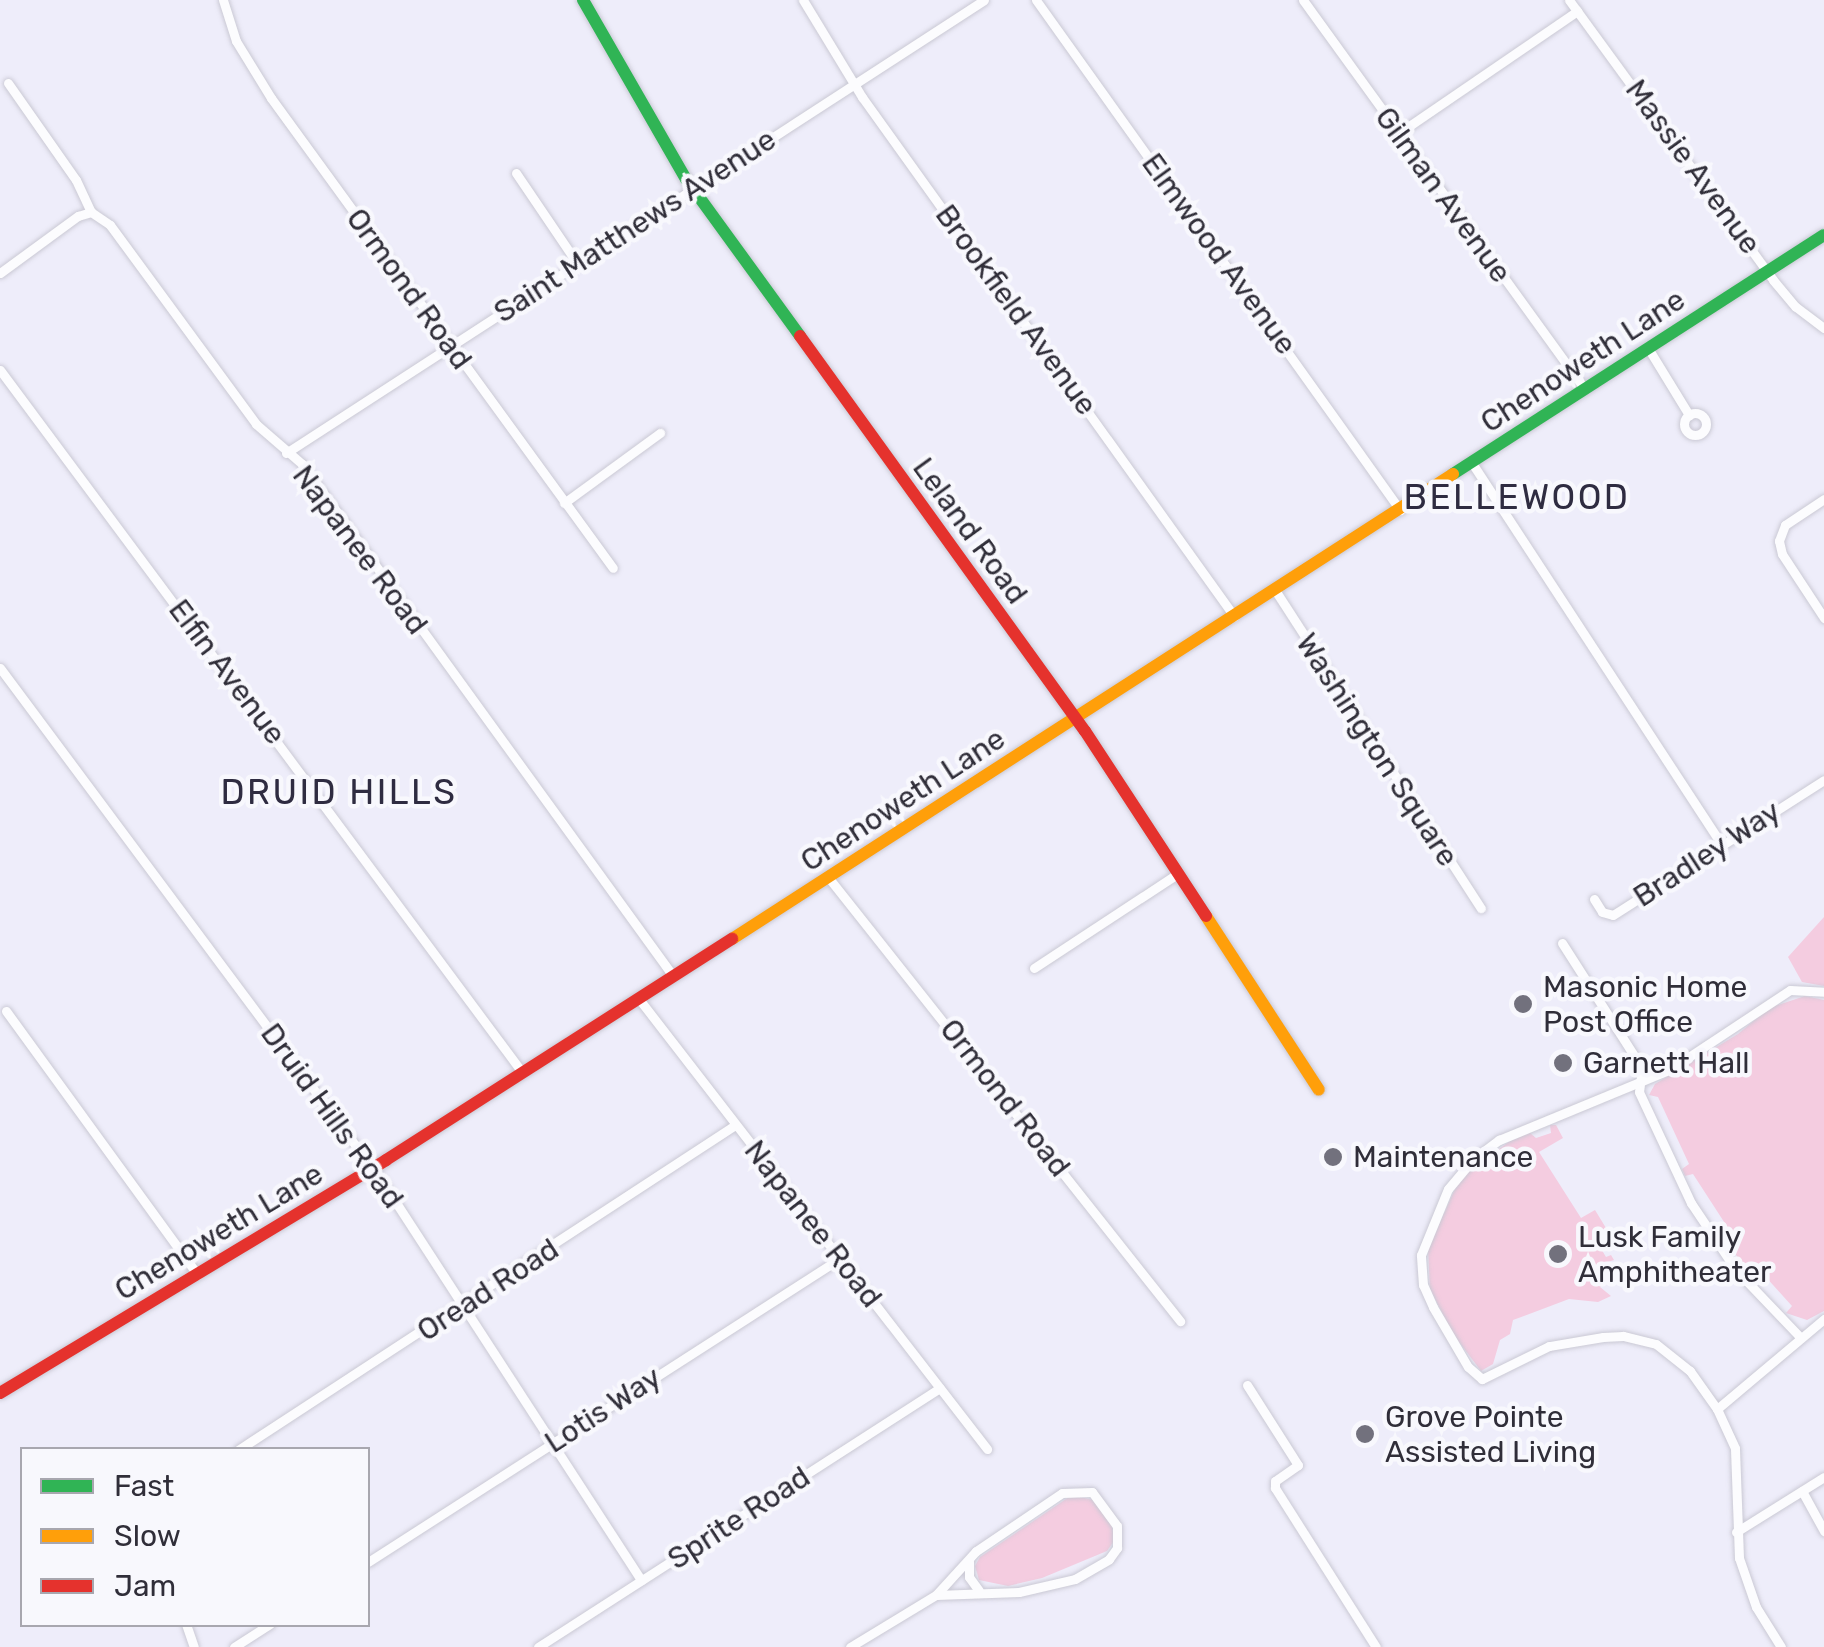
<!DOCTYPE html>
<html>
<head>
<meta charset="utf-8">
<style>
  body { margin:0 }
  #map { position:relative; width:1824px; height:1647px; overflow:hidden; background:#eeedfa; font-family:Rubik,sans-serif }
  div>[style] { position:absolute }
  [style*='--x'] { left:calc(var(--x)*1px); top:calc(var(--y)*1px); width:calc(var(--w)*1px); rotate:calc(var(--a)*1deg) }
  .green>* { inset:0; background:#f4cce0 }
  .roads { filter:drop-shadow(0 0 2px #cac9d4) drop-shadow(0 0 2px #cac9d4) }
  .street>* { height:9px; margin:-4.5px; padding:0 4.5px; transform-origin:4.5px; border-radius:4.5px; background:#fcfcfe }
  .street>.ring { margin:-4.5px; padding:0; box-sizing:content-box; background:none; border:9px solid #fcfcfe; border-radius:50% }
  .fast>* { height:12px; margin:-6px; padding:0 6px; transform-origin:6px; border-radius:6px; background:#30b455 }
  .slow>* { height:12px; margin:-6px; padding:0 6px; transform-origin:6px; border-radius:6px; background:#ff9f0a }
  .jam>* { height:12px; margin:-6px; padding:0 6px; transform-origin:6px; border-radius:6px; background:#e5322d }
  .dots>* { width:28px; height:28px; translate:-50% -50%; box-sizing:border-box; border:5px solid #f8f8fd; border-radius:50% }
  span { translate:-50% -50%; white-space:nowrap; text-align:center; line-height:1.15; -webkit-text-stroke:9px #f8f8fd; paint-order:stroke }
  .street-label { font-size:30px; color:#302e39 }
  .poi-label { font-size:30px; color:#302e39 }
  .left { translate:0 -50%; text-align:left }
  .quarter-label { font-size:35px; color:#2f2c41; letter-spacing:2.5px }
  .legend { position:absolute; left:20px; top:1447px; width:350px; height:180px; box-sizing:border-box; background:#f8f8fd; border:2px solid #a8a7af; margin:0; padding:12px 18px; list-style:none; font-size:30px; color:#302e39 }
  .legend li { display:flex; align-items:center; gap:20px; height:50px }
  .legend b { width:50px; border:2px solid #a8a7af }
</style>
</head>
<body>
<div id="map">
  <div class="green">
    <div style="clip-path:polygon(1824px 917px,1824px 986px,1802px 982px,1788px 957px)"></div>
    <div style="clip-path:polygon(1805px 996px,1824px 1000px,1824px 1311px,1807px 1320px,1786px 1313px,1792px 1306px,1755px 1265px,1746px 1271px,1733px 1250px,1739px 1245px,1693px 1174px,1685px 1176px,1682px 1169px,1689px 1164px,1658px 1097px,1649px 1095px,1655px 1084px,1738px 1034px,1769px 1008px)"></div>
    <div style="clip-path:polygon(1550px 1125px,1556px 1125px,1563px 1138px,1539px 1152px,1581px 1218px,1595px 1210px,1606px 1228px,1594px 1237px,1606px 1257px,1611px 1255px,1614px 1260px,1595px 1266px,1605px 1283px,1600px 1287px,1611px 1296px,1598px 1302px,1569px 1299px,1513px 1320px,1510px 1334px,1500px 1340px,1493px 1364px,1481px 1371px,1453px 1334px,1430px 1289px,1428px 1249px,1460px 1178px,1510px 1141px,1530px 1133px,1536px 1138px,1551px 1133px)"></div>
    <div style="clip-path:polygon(1072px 1495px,1097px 1501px,1112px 1525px,1114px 1541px,1107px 1551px,1042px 1578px,1008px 1586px,979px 1580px,975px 1566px,980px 1557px)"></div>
  </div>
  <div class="roads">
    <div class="street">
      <div style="--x:223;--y:0;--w:43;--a:72.4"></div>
      <div style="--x:236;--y:41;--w:67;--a:58.4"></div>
      <div style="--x:271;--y:98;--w:581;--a:53.96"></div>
      <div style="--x:803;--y:0;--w:114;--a:58.7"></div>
      <div style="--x:862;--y:97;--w:639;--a:54.37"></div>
      <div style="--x:1036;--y:0;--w:627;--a:54.48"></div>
      <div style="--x:1303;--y:0;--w:480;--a:54.1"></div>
      <div style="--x:1569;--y:0;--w:346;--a:53.9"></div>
      <div style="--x:1773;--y:280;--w:35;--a:50"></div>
      <div style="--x:1796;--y:307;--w:35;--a:37"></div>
      <div style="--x:8;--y:83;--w:118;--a:55"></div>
      <div style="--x:76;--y:180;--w:35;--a:65"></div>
      <div style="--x:91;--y:212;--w:23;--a:34"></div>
      <div style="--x:110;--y:225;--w:247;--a:53.7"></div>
      <div style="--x:256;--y:424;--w:61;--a:41"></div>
      <div style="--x:302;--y:464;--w:632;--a:54.07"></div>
      <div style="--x:1399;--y:133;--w:216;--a:-34.4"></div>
      <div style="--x:516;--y:173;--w:109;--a:55.9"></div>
      <div style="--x:0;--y:273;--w:97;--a:-36.2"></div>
      <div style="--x:78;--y:216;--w:14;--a:-17"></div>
      <div style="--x:1648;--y:348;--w:79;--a:58.5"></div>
      <div style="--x:0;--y:370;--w:875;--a:53.37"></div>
      <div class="ring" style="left:1684px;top:413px;width:13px;height:13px"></div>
      <div style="--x:286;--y:453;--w:832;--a:-32.98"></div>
      <div style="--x:1472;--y:463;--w:446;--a:56.8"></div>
      <div style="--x:1824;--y:499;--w:47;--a:146.3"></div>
      <div style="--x:1785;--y:525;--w:17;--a:111"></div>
      <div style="--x:1779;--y:541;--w:13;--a:77"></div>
      <div style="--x:1782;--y:554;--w:77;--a:56.7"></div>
      <div style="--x:564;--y:503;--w:119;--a:-36.1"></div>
      <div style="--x:1275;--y:590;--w:379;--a:57.1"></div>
      <div style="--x:0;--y:668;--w:640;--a:53.33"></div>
      <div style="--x:382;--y:1181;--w:476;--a:57"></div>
      <div style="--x:828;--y:877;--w:567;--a:51.59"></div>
      <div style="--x:1594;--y:899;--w:15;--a:58"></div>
      <div style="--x:1602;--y:912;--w:11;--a:15"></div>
      <div style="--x:1613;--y:915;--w:250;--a:-32.6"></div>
      <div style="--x:1562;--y:943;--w:148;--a:57.4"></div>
      <div style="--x:1642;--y:1068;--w:24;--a:97"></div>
      <div style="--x:1639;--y:1092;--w:123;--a:64.9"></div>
      <div style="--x:1691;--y:1203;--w:81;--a:56.1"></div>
      <div style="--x:1736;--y:1270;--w:93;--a:46.3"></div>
      <div style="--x:1034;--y:968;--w:171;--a:-33.3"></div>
      <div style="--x:639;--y:999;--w:569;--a:52.28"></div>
      <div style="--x:6;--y:1011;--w:326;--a:54"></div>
      <div style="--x:1247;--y:1385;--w:95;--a:57.5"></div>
      <div style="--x:1298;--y:1465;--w:28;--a:145"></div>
      <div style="--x:1275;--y:1481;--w:7;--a:90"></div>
      <div style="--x:1275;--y:1488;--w:188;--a:57.6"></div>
      <div style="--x:1717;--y:1409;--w:140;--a:-40.1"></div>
      <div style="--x:238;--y:1450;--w:594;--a:-33.18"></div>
      <div style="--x:1802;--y:1491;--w:46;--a:61.2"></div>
      <div style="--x:1736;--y:1532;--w:104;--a:-32"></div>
      <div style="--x:969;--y:1561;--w:16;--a:90"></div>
      <div style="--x:969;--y:1577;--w:17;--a:54"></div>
      <div style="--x:368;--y:1562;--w:560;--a:-32.75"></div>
      <div style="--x:186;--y:1624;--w:24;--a:71"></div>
      <div style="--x:234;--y:1647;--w:43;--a:-32.6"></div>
      <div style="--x:538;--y:1647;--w:478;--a:-32.8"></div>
      <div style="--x:850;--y:1647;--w:100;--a:-31.2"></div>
      <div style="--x:936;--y:1595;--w:83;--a:-2.1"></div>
      <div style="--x:1019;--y:1592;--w:57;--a:-13.1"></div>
      <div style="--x:1075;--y:1579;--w:39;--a:-30"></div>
      <div style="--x:1109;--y:1559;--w:14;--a:-54"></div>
      <div style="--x:1117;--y:1548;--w:22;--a:-90"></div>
      <div style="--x:1117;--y:1526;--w:42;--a:-126.3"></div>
      <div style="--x:1092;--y:1492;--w:30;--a:178"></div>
      <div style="--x:1062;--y:1493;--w:104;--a:146"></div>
      <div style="--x:976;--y:1551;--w:59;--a:132.3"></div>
      <div style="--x:1781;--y:1647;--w:47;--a:-122"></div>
      <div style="--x:1756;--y:1607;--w:52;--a:-109.1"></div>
      <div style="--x:1739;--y:1558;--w:110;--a:-92.1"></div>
      <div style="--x:1735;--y:1448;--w:43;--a:-114.8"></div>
      <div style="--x:1717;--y:1409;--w:47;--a:-125.4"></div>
      <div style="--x:1690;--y:1371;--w:43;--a:-141.5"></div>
      <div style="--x:1656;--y:1344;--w:34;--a:-166"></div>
      <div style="--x:1623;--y:1336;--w:20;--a:177"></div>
      <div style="--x:1603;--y:1337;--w:55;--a:170.5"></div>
      <div style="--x:1549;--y:1346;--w:75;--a:153.8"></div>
      <div style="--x:1482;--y:1379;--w:18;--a:-139"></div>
      <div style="--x:1468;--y:1367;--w:69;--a:-120.3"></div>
      <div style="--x:1433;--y:1307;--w:24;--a:-114"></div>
      <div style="--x:1423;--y:1285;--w:30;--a:-94"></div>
      <div style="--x:1421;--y:1255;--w:71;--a:-67.8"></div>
      <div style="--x:1448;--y:1189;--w:38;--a:-50"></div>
      <div style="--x:1472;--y:1160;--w:34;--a:-37"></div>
      <div style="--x:1499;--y:1140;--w:184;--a:-22.4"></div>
      <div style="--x:1669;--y:1070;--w:145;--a:-33.5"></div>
      <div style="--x:1790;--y:990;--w:34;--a:3"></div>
    </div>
    <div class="fast">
      <div style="--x:583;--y:0;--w:207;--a:60.1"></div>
      <div style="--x:686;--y:179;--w:194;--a:54"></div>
      <div style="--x:1453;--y:474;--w:441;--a:-32.8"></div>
    </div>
    <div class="slow">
      <div style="--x:1206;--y:916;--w:207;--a:57"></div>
      <div style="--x:732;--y:939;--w:858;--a:-32.82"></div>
    </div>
    <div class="jam">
      <div style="--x:800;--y:336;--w:487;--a:54.2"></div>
      <div style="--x:1085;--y:731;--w:221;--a:56.8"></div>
      <div style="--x:0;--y:1393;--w:451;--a:-31.1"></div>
      <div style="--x:386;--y:1160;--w:411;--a:-32.6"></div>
    </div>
  </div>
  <div class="dots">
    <div style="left:1523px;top:1004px;background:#72717d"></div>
    <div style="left:1563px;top:1063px;background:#72717d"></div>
    <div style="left:1333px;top:1157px;background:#72717d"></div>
    <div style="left:1558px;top:1254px;background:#72717d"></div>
    <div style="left:1365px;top:1434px;background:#72717d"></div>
  </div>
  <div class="street-label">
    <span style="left:1693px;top:167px;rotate:54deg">Massie Avenue</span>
    <span style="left:1443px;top:195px;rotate:54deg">Gilman Avenue</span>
    <span style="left:635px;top:226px;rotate:-33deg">Saint Matthews Avenue</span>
    <span style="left:1219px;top:254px;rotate:54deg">Elmwood Avenue</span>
    <span style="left:409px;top:289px;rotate:54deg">Ormond Road</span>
    <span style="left:1016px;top:310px;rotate:54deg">Brookfield Avenue</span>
    <span style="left:1583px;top:361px;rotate:-33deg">Chenoweth Lane</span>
    <span style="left:970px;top:531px;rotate:54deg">Leland Road</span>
    <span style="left:360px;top:550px;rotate:53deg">Napanee Road</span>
    <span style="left:227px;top:672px;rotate:53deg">Elfin Avenue</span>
    <span style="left:1377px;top:750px;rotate:57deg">Washington Square</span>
    <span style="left:903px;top:800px;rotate:-33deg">Chenoweth Lane</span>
    <span style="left:1707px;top:854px;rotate:-33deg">Bradley Way</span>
    <span style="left:1005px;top:1098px;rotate:52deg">Ormond Road</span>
    <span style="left:332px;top:1116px;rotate:54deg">Druid Hills Road</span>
    <span style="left:813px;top:1224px;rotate:52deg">Napanee Road</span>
    <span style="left:219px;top:1232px;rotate:-31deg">Chenoweth Lane</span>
    <span style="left:488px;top:1290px;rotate:-33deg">Oread Road</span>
    <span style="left:603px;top:1410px;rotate:-33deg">Lotis Way</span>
    <span style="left:739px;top:1518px;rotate:-33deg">Sprite Road</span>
  </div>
  <div class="poi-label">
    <span class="left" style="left:1543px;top:1004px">Masonic Home<br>Post Office</span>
    <span class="left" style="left:1583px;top:1063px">Garnett Hall</span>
    <span class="left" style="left:1353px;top:1157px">Maintenance</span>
    <span class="left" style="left:1578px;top:1254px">Lusk Family<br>Amphitheater</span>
    <span class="left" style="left:1385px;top:1434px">Grove Pointe<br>Assisted Living</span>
  </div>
  <div class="quarter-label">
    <span style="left:1517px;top:497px">BELLEWOOD</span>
    <span style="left:339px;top:792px">DRUID HILLS</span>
  </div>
  <ul class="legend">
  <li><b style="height:12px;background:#30b455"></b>Fast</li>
  <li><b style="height:12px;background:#ff9f0a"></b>Slow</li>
  <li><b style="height:12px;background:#e5322d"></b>Jam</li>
  </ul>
</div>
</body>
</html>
